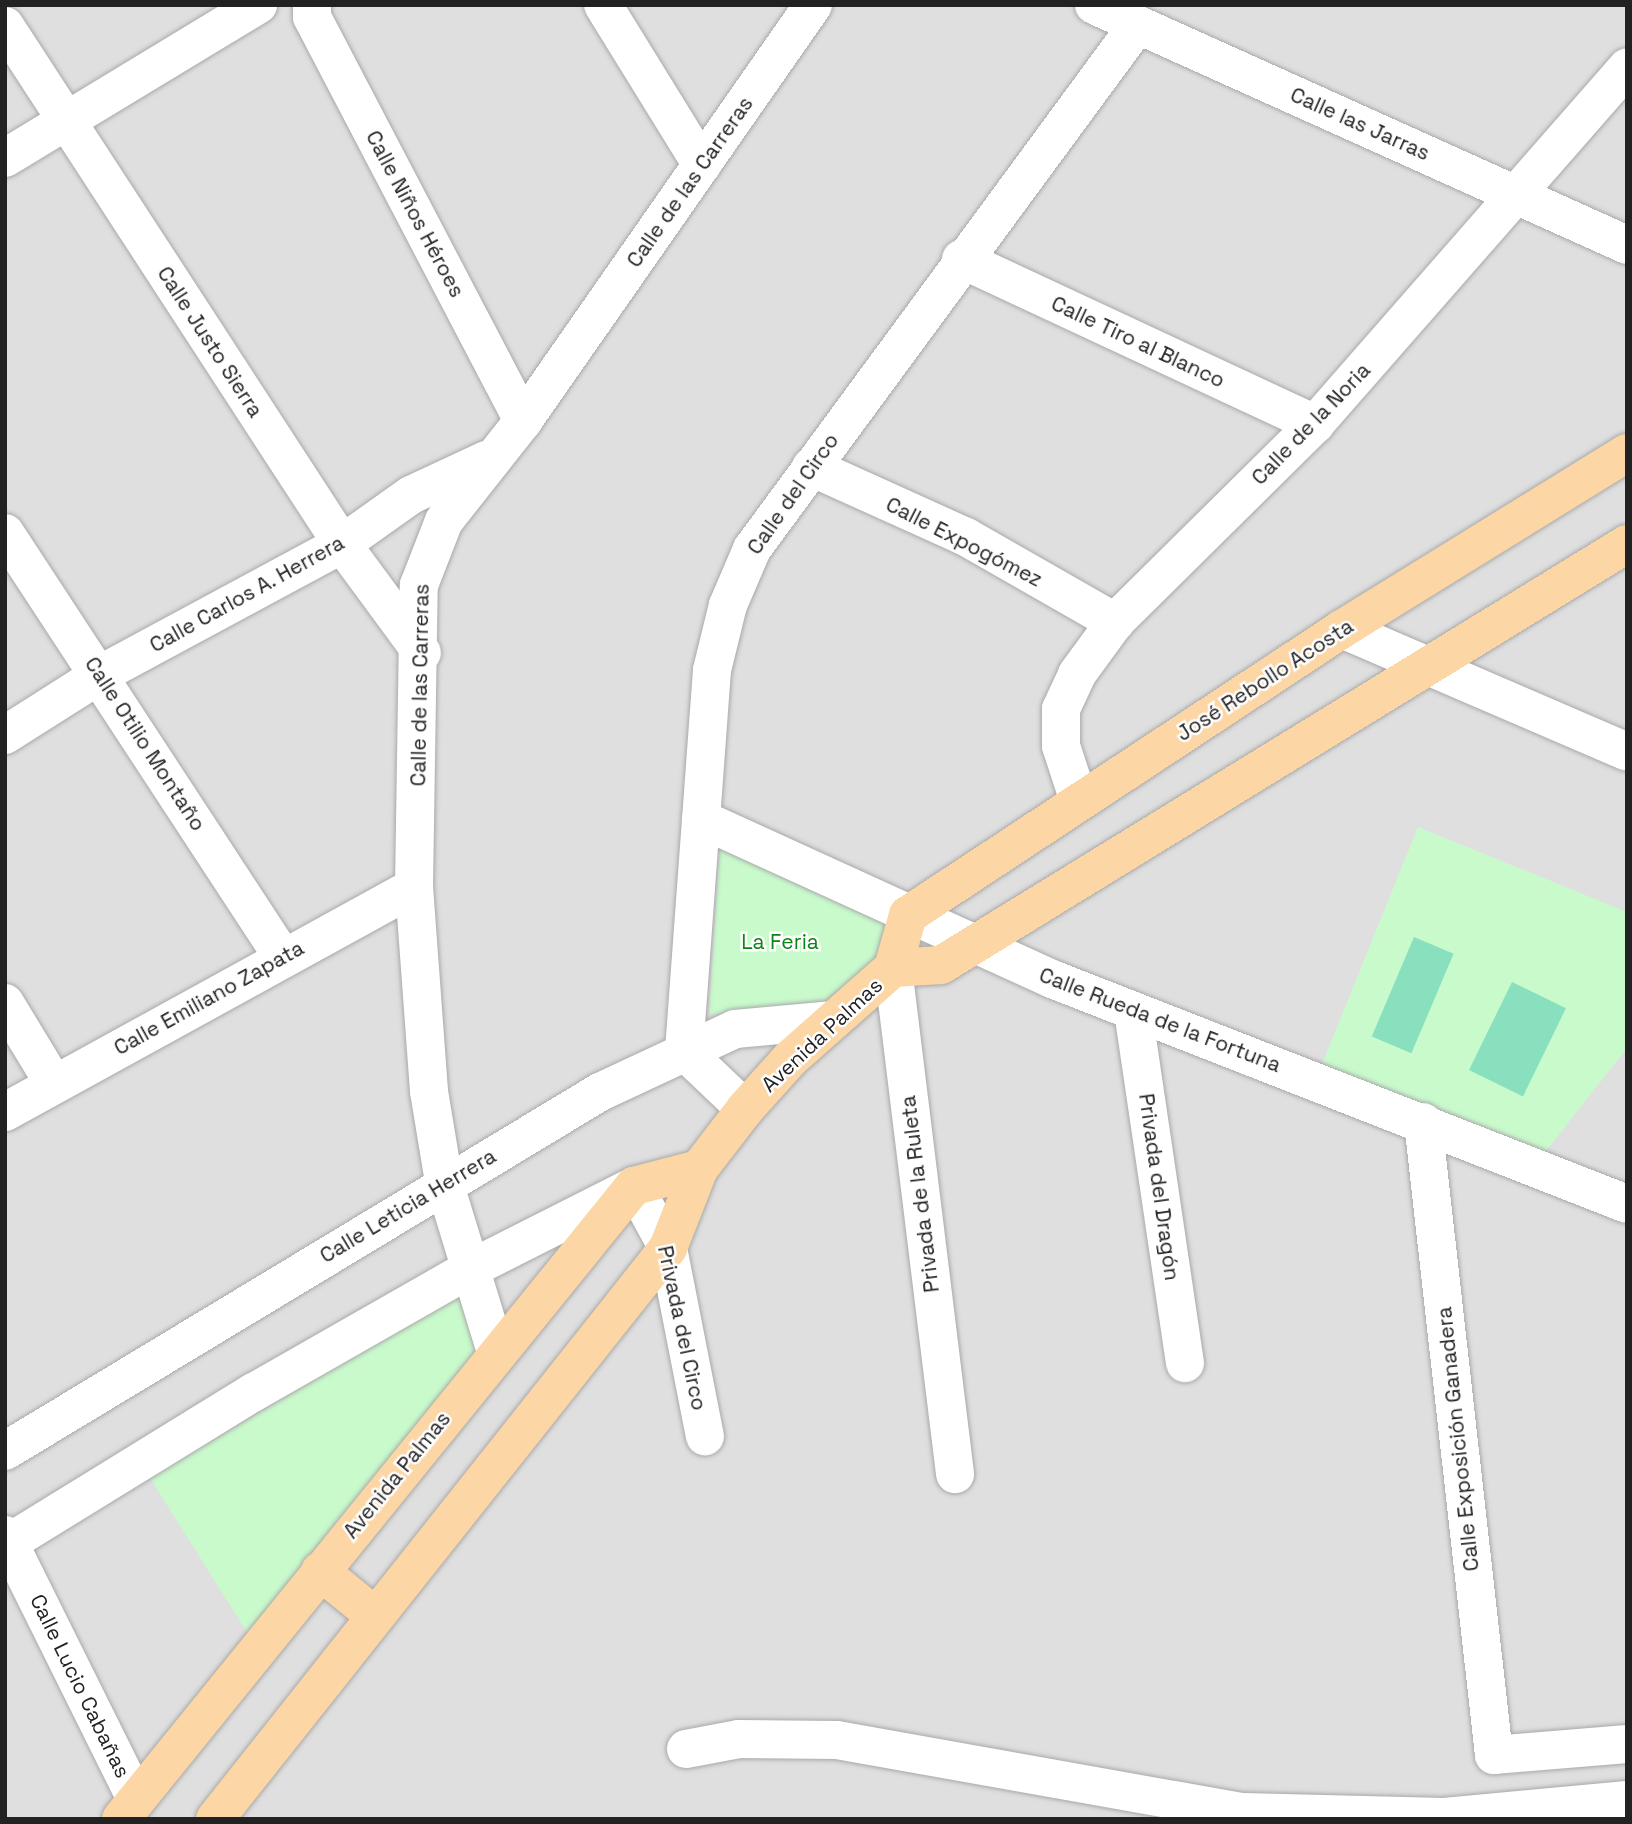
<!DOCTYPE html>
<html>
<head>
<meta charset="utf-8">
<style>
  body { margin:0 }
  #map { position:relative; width:1632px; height:1824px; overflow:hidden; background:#f2efe9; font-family:"Space Grotesk",sans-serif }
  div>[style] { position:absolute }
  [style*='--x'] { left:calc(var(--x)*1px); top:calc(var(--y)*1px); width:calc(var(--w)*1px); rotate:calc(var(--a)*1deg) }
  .residential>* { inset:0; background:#e0dfdf; transform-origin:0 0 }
  .park>* { inset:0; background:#c8facc }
  .pitch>* { inset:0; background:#88e0be; transform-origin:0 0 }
  .roads { filter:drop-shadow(0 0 2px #a9a9a9) drop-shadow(0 0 2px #a9a9a9) }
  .minor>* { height:38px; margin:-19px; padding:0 19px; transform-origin:19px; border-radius:19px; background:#fff }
  .major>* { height:38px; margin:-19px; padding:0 19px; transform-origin:19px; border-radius:19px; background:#fcd6a4 }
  span { translate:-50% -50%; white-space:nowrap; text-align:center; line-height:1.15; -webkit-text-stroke:5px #fff; paint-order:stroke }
  .street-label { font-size:21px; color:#222 }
  .park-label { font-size:21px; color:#0c8416 }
  .frame { position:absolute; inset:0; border:7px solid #222; pointer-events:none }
</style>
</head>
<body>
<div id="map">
  <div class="residential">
    <div style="left:5px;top:5px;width:1622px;height:1814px"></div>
  </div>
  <div class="park">
    <div style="clip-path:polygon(1418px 827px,1627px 912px,1627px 1048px,1535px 1165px,1316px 1079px)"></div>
    <div style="clip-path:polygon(720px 841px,890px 922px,873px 964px,822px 1003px,709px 1014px)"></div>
    <div style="clip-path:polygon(457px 1295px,484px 1349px,250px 1637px,150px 1478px)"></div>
  </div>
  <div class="pitch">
    <div style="left:1414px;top:937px;width:43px;height:108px;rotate:23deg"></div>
    <div style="left:1512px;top:982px;width:60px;height:98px;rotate:26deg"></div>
  </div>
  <div class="roads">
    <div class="minor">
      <div style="--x:312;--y:5;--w:12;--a:90"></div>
      <div style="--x:312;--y:17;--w:456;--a:62.4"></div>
      <div style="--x:603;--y:5;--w:188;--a:58.3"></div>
      <div style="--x:1094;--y:5;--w:585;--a:24.24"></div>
      <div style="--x:5;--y:26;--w:618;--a:56.95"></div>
      <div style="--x:342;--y:544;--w:135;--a:53.7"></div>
      <div style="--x:5;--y:158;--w:296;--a:-31.2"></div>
      <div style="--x:961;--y:259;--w:391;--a:25"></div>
      <div style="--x:811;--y:467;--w:170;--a:24.3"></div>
      <div style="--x:966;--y:537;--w:172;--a:29.7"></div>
      <div style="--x:5;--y:533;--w:506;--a:56.78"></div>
      <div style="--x:1342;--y:629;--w:310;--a:23.3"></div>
      <div style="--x:5;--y:735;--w:114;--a:-32.4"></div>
      <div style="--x:101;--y:674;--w:274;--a:-28.3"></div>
      <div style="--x:342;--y:544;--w:85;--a:-35.4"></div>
      <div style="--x:411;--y:495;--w:83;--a:-25"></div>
      <div style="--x:1079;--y:801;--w:58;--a:-108.1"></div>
      <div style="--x:1061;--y:746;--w:37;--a:-90"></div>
      <div style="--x:1061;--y:709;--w:38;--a:-65"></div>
      <div style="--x:1077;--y:674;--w:64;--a:-53.8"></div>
      <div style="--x:1115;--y:622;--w:281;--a:-44.7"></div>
      <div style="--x:1315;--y:424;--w:474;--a:-48.8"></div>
      <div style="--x:701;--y:819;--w:386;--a:24.5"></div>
      <div style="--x:1052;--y:979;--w:617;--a:21.37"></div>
      <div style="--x:893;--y:968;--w:510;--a:83.01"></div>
      <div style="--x:5;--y:1003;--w:95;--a:58.8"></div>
      <div style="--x:1133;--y:1011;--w:356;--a:81.6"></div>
      <div style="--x:745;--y:1109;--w:84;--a:-136.4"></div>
      <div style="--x:684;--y:1051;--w:382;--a:-85.8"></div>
      <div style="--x:712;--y:670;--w:67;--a:-76.2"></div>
      <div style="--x:728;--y:605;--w:61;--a:-66.8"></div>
      <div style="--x:752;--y:549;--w:648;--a:-53.66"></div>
      <div style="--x:5;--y:1112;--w:467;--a:-28.8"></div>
      <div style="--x:1423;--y:1122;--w:637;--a:83.6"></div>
      <div style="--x:1494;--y:1755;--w:133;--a:-4.7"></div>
      <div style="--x:496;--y:1352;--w:178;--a:-107"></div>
      <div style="--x:444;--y:1182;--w:92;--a:-99.4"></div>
      <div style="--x:429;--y:1091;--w:205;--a:-94.2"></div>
      <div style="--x:414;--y:887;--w:302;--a:-89.1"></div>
      <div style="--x:419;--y:585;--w:69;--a:-68.7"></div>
      <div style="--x:444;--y:521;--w:127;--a:-51.7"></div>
      <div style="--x:523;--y:421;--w:507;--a:-55.12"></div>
      <div style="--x:5;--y:1451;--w:695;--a:-31.11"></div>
      <div style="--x:600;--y:1092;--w:149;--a:-25"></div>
      <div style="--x:735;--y:1029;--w:99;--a:-5.2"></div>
      <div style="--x:5;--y:1535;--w:295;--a:63.6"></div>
      <div style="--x:5;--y:1545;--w:292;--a:-31.6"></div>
      <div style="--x:254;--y:1392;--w:249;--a:-29.7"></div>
      <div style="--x:470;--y:1269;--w:184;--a:-26.8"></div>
      <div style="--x:634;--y:1186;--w:71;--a:61.3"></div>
      <div style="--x:668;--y:1248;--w:192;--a:78.9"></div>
      <div style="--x:686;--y:1749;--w:54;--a:-10.7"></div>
      <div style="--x:739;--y:1739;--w:98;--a:0.6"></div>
      <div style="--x:837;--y:1740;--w:412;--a:10.1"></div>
      <div style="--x:1243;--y:1812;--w:201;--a:1.4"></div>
      <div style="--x:1444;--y:1817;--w:184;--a:-5.3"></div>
    </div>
    <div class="major">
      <div style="--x:893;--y:968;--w:48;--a:-3.6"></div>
      <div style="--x:941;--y:965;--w:805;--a:-31.54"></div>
      <div style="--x:320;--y:1571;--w:71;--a:39.3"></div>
      <div style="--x:121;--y:1819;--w:815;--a:-50.98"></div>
      <div style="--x:634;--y:1186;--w:67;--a:-14.7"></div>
      <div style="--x:215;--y:1819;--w:729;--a:-51.57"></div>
      <div style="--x:668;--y:1248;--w:85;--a:-68.6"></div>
      <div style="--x:699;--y:1169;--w:76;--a:-52.5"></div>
      <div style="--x:745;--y:1109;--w:67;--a:-48"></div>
      <div style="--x:790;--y:1059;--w:137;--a:-41.5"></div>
      <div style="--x:893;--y:968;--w:55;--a:-74.2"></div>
      <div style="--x:908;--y:915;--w:520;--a:-33.38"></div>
      <div style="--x:1342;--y:629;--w:335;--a:-31.7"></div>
    </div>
  </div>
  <div class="street-label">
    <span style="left:1360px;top:124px;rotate:24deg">Calle las Jarras</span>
    <span style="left:690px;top:182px;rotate:-55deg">Calle de las Carreras</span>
    <span style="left:415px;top:214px;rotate:62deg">Calle Niños Héroes</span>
    <span style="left:210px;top:342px;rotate:57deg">Calle Justo Sierra</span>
    <span style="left:1138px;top:342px;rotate:25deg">Calle Tiro al Blanco</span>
    <span style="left:1311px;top:424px;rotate:-46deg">Calle de la Noria</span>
    <span style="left:793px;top:494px;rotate:-55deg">Calle del Circo</span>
    <span style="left:964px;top:542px;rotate:27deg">Calle Expogómez</span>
    <span style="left:247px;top:594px;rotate:-29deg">Calle Carlos A. Herrera</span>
    <span style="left:1265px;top:680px;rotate:-33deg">José Rebollo Acosta</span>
    <span style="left:420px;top:685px;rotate:-89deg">Calle de las Carreras</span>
    <span style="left:145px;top:744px;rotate:57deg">Calle Otilio Montaño</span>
    <span style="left:209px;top:998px;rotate:-29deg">Calle Emiliano Zapata</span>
    <span style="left:1160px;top:1020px;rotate:21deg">Calle Rueda de la Fortuna</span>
    <span style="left:822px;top:1035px;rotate:-43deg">Avenida Palmas</span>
    <span style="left:1159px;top:1187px;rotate:82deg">Privada del Dragón</span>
    <span style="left:920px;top:1194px;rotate:-97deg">Privada de la Ruleta</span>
    <span style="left:408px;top:1206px;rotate:-31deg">Calle Leticia Herrera</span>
    <span style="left:682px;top:1328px;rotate:78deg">Privada del Circo</span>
    <span style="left:1458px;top:1439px;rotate:-96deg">Calle Exposición Ganadera</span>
    <span style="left:397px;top:1475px;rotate:-51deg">Avenida Palmas</span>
    <span style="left:80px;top:1686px;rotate:64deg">Calle Lucio Cabañas</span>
  </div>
  <div class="park-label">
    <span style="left:780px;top:942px">La Feria</span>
  </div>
  <div class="frame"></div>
</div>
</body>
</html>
